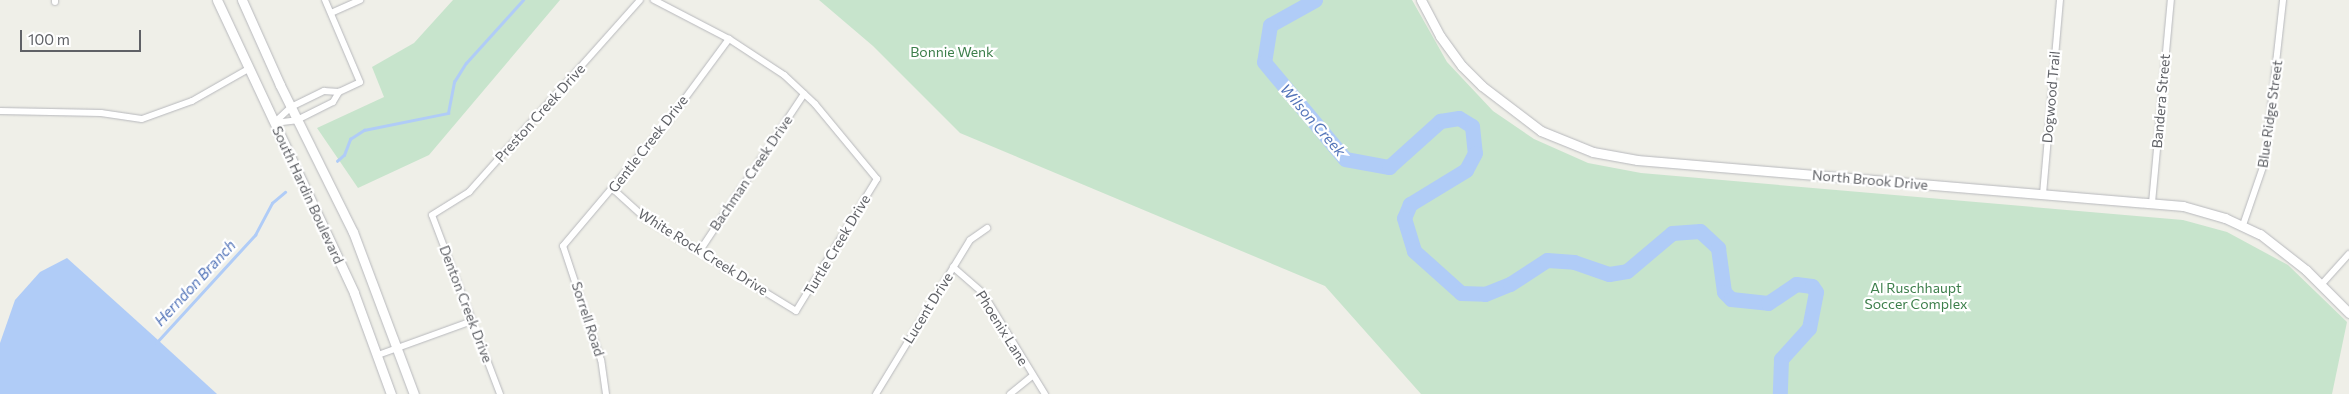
<!DOCTYPE html>
<html>
<head>
<meta charset="utf-8">
<style>
  body { margin:0 }
  #map { position:relative; width:2349px; height:394px; overflow:hidden; background:#efefe8; font-family:Commissioner,sans-serif }
  div>[style] { position:absolute }
  [style*='--x'] { left:calc(var(--x)*1px); top:calc(var(--y)*1px); width:calc(var(--w)*1px); rotate:calc(var(--a)*1deg) }
  .green>* { inset:0; background:#c7e4cc }
  .water>* { inset:0; background:#b0ccf7 }
  .stream>* { height:2.5px; margin:-1.25px; padding:0 1.25px; transform-origin:1.25px; border-radius:1.25px; background:#b0ccf7 }
  .river>* { height:15px; margin:-7.5px; padding:0 7.5px; transform-origin:7.5px; border-radius:7.5px; background:#b0ccf7 }
  .roads { filter:drop-shadow(0 0 1px #b7b8bc) drop-shadow(0 0 1px #b7b8bc) }
  .street>* { height:6px; margin:-3px; padding:0 3px; transform-origin:3px; border-radius:3px; background:#fff }
  .secondary>* { height:9px; margin:-4.5px; padding:0 4.5px; transform-origin:4.5px; border-radius:4.5px; background:#fff }
  span { translate:-50% -50%; white-space:nowrap; text-align:center; line-height:1.15; -webkit-text-stroke:4.5px #fff; paint-order:stroke }
  .park-label { font-size:14px; color:#3d7f4b }
  .street-label { font-size:14px; color:#5f6166 }
  .water-label { font-size:15px; color:#5475b9; font-style:italic }
  .scale { position:absolute; left:20px; top:30px; width:121px; height:22px; box-sizing:border-box; border:2px solid #5f6166; border-top:0; padding-left:6px; font-size:15px; line-height:18px; white-space:nowrap; color:#5f6166; -webkit-text-stroke:4px #fff; paint-order:stroke }
</style>
</head>
<body>
<div id="map">
  <div class="green">
    <div style="clip-path:polygon(453px 0,560px 0,429px 155px,358px 188px,317px 128px,384px 97px,372px 67px,414px 43px)"></div>
    <div style="clip-path:polygon(819px 0,1412px 0,1447px 62px,1493px 111px,1534px 139px,1588px 163px,1641px 173px,2183px 220px,2227px 232px,2288px 265px,2347px 322px,2332px 394px,1421px 394px,1325px 286px,960px 133px,873px 46px)"></div>
  </div>
  <div class="water">
    <div style="clip-path:polygon(67px 258px,158px 340px,217px 394px,0 394px,0 343px,15px 300px,40px 272px)"></div>
  </div>
  <div class="stream">
    <div style="--x:337;--y:161;--w:9;--a:-41"></div>
    <div style="--x:344;--y:155;--w:17;--a:-69"></div>
    <div style="--x:350;--y:139;--w:17;--a:-33"></div>
    <div style="--x:364;--y:130;--w:86;--a:-11.4"></div>
    <div style="--x:448;--y:113;--w:32;--a:-79"></div>
    <div style="--x:454;--y:82;--w:22;--a:-58"></div>
    <div style="--x:466;--y:63;--w:85;--a:-47.9"></div>
    <div style="--x:156;--y:343;--w:147;--a:-47.5"></div>
    <div style="--x:255;--y:235;--w:36;--a:-62"></div>
    <div style="--x:272;--y:203;--w:17;--a:-40"></div>
  </div>
  <div class="river">
    <div style="--x:1315;--y:0;--w:51;--a:150.9"></div>
    <div style="--x:1270;--y:25;--w:37;--a:99"></div>
    <div style="--x:1264;--y:62;--w:126;--a:50.1"></div>
    <div style="--x:1345;--y:159;--w:45;--a:10.3"></div>
    <div style="--x:1389;--y:167;--w:69;--a:-42"></div>
    <div style="--x:1440;--y:121;--w:19;--a:-9"></div>
    <div style="--x:1459;--y:118;--w:15;--a:32"></div>
    <div style="--x:1472;--y:126;--w:27;--a:84"></div>
    <div style="--x:1475;--y:153;--w:19;--a:118"></div>
    <div style="--x:1466;--y:170;--w:66;--a:148.7"></div>
    <div style="--x:1410;--y:204;--w:15;--a:113"></div>
    <div style="--x:1404;--y:218;--w:34;--a:73"></div>
    <div style="--x:1414;--y:251;--w:63;--a:41.8"></div>
    <div style="--x:1461;--y:293;--w:24;--a:2"></div>
    <div style="--x:1485;--y:294;--w:27;--a:-22"></div>
    <div style="--x:1510;--y:284;--w:44;--a:-33"></div>
    <div style="--x:1547;--y:260;--w:27;--a:4"></div>
    <div style="--x:1574;--y:262;--w:37;--a:19"></div>
    <div style="--x:1609;--y:274;--w:18;--a:-9"></div>
    <div style="--x:1627;--y:271;--w:59;--a:-40.2"></div>
    <div style="--x:1672;--y:233;--w:28;--a:-4"></div>
    <div style="--x:1700;--y:231;--w:25;--a:43"></div>
    <div style="--x:1718;--y:248;--w:44;--a:82.2"></div>
    <div style="--x:1724;--y:292;--w:10;--a:45"></div>
    <div style="--x:1731;--y:299;--w:37;--a:6"></div>
    <div style="--x:1768;--y:303;--w:34;--a:-34"></div>
    <div style="--x:1796;--y:284;--w:16;--a:7"></div>
    <div style="--x:1812;--y:286;--w:7;--a:56"></div>
    <div style="--x:1816;--y:292;--w:37;--a:101"></div>
    <div style="--x:1809;--y:328;--w:42;--a:132.1"></div>
    <div style="--x:1781;--y:359;--w:35;--a:92"></div>
  </div>
  <div class="roads">
    <div class="street">
      <div style="--x:55;--y:2;--w:2;--a:-90"></div>
      <div style="--x:331;--y:13;--w:32;--a:-24"></div>
      <div style="--x:0;--y:111;--w:101;--a:1.1"></div>
      <div style="--x:101;--y:113;--w:41;--a:8.3"></div>
      <div style="--x:142;--y:119;--w:53;--a:-19.8"></div>
      <div style="--x:192;--y:101;--w:64;--a:-29.7"></div>
      <div style="--x:274;--y:123;--w:23;--a:-43"></div>
      <div style="--x:291;--y:107;--w:37;--a:-26"></div>
      <div style="--x:324;--y:91;--w:15;--a:4"></div>
      <div style="--x:339;--y:92;--w:23;--a:-25"></div>
      <div style="--x:360;--y:82;--w:89;--a:-113.1"></div>
      <div style="--x:274;--y:123;--w:23;--a:-7"></div>
      <div style="--x:297;--y:120;--w:40;--a:-26.6"></div>
      <div style="--x:333;--y:102;--w:12;--a:-59"></div>
      <div style="--x:613;--y:189;--w:45;--a:42.3"></div>
      <div style="--x:646;--y:219;--w:176;--a:31.5"></div>
      <div style="--x:796;--y:311;--w:155;--a:-58.5"></div>
      <div style="--x:877;--y:179;--w:97;--a:-129.6"></div>
      <div style="--x:815;--y:104;--w:42;--a:-136.9"></div>
      <div style="--x:784;--y:75;--w:66;--a:-146.8"></div>
      <div style="--x:729;--y:39;--w:85;--a:-152.5"></div>
      <div style="--x:2043;--y:194;--w:195;--a:-85"></div>
      <div style="--x:2152;--y:203;--w:204;--a:-84.7"></div>
      <div style="--x:2243;--y:225;--w:68;--a:-71"></div>
      <div style="--x:2265;--y:161;--w:162;--a:-83.6"></div>
      <div style="--x:699;--y:252;--w:190;--a:-56.4"></div>
      <div style="--x:953;--y:267;--w:40;--a:41"></div>
      <div style="--x:983;--y:293;--w:119;--a:58.5"></div>
      <div style="--x:2321;--y:285;--w:42;--a:-47.9"></div>
      <div style="--x:378;--y:355;--w:100;--a:-19.9"></div>
      <div style="--x:500;--y:394;--w:191;--a:-110.8"></div>
      <div style="--x:432;--y:215;--w:44;--a:-31.9"></div>
      <div style="--x:469;--y:192;--w:257;--a:-48.3"></div>
      <div style="--x:606;--y:394;--w:34;--a:-98"></div>
      <div style="--x:601;--y:360;--w:120;--a:-108.4"></div>
      <div style="--x:563;--y:246;--w:160;--a:-49.8"></div>
      <div style="--x:666;--y:124;--w:106;--a:-53.5"></div>
      <div style="--x:876;--y:394;--w:180;--a:-58.6"></div>
      <div style="--x:970;--y:240;--w:21;--a:-35"></div>
      <div style="--x:1010;--y:394;--w:28;--a:-39"></div>
    </div>
    <div class="secondary">
      <div style="--x:217;--y:0;--w:323;--a:64.9"></div>
      <div style="--x:354;--y:293;--w:108;--a:69.9"></div>
      <div style="--x:242;--y:0;--w:93;--a:65.9"></div>
      <div style="--x:280;--y:85;--w:164;--a:63.6"></div>
      <div style="--x:353;--y:232;--w:173;--a:69.4"></div>
      <div style="--x:1421;--y:0;--w:41;--a:62.2"></div>
      <div style="--x:1440;--y:36;--w:37;--a:54"></div>
      <div style="--x:1462;--y:66;--w:28;--a:45"></div>
      <div style="--x:1482;--y:86;--w:74;--a:37.3"></div>
      <div style="--x:1541;--y:131;--w:56;--a:22"></div>
      <div style="--x:1593;--y:152;--w:45;--a:10.3"></div>
      <div style="--x:1637;--y:160;--w:548;--a:4.82"></div>
      <div style="--x:2183;--y:206;--w:44;--a:15.9"></div>
      <div style="--x:2225;--y:218;--w:38;--a:25"></div>
      <div style="--x:2260;--y:234;--w:58;--a:38"></div>
      <div style="--x:2306;--y:270;--w:61;--a:45"></div>
    </div>
  </div>
  <div class="park-label">
    <span style="left:952px;top:52px">Bonnie Wenk</span>
    <span style="left:1916px;top:296px">Al Ruschhaupt<br>Soccer Complex</span>
  </div>
  <div class="street-label">
    <span style="left:2051px;top:97px;rotate:-85deg">Dogwood Trail</span>
    <span style="left:2161px;top:101px;rotate:-85deg">Bandera Street</span>
    <span style="left:540px;top:113px;rotate:-48deg">Preston Creek Drive</span>
    <span style="left:2270px;top:114px;rotate:-82deg">Blue Ridge Street</span>
    <span style="left:648px;top:144px;rotate:-52deg">Gentle Creek Drive</span>
    <span style="left:751px;top:173px;rotate:-56deg">Bachman Creek Drive</span>
    <span style="left:1870px;top:180px;rotate:5deg">North Brook Drive</span>
    <span style="left:308px;top:195px;rotate:65deg">South Hardin Boulevard</span>
    <span style="left:837px;top:245px;rotate:-59deg">Turtle Creek Drive</span>
    <span style="left:703px;top:252px;rotate:32deg">White Rock Creek Drive</span>
    <span style="left:466px;top:304px;rotate:69deg">Denton Creek Drive</span>
    <span style="left:928px;top:308px;rotate:-58deg">Lucent Drive</span>
    <span style="left:588px;top:319px;rotate:72deg">Sorrell Road</span>
    <span style="left:1002px;top:328px;rotate:58deg">Phoenix Lane</span>
  </div>
  <div class="water-label">
    <span style="left:1313px;top:120px;rotate:49deg">Wilson Creek</span>
    <span style="left:195px;top:283px;rotate:-47deg">Herndon Branch</span>
  </div>
  <div class="scale">100 m</div>
</div>
</body>
</html>
